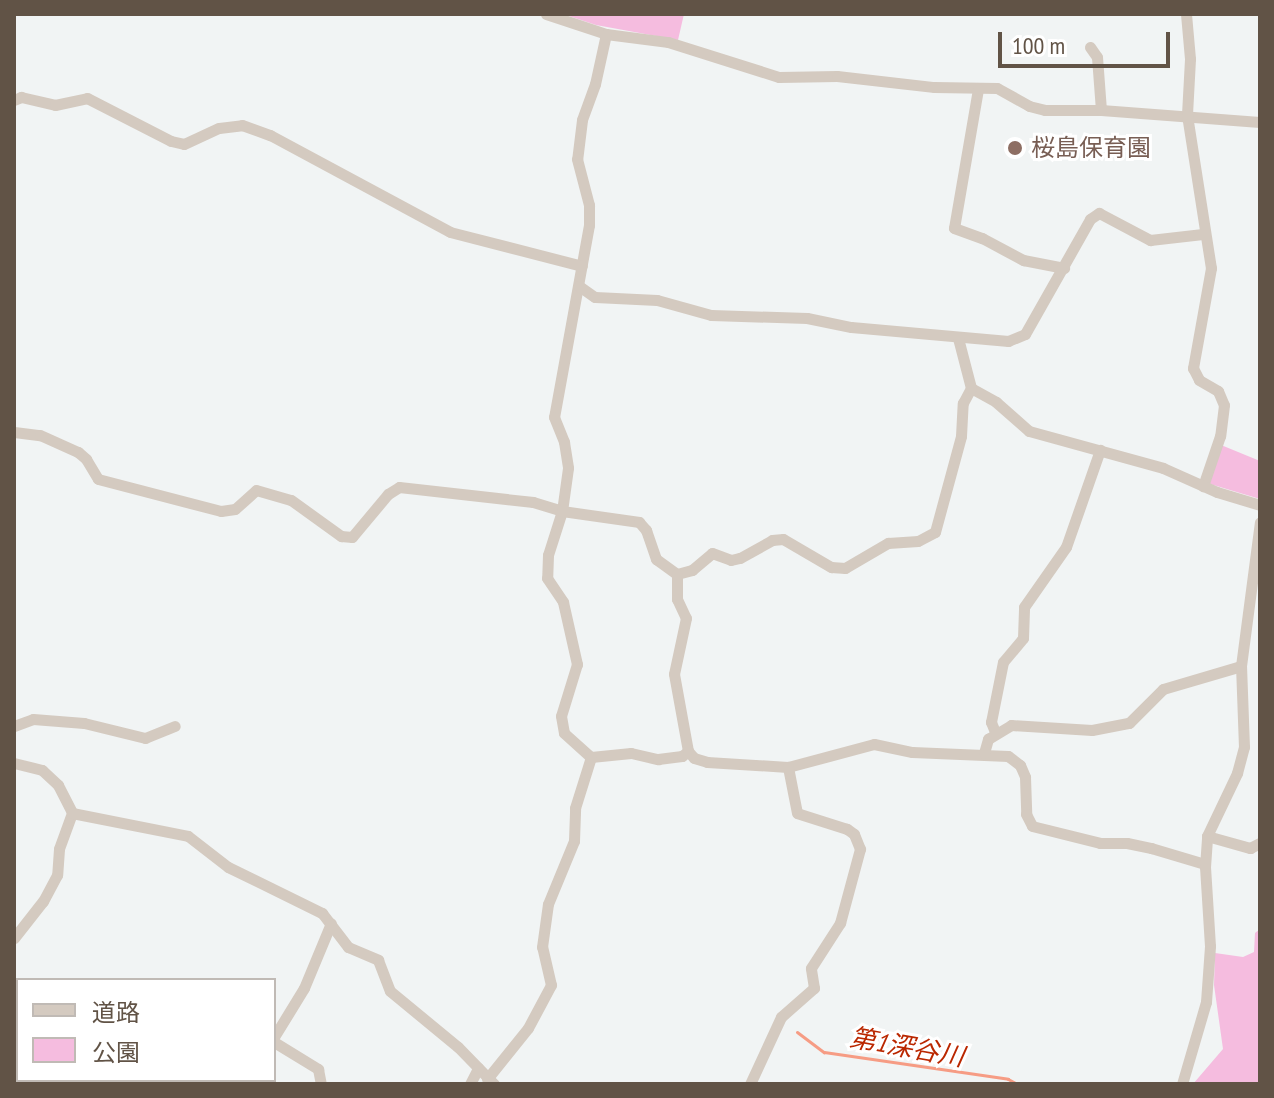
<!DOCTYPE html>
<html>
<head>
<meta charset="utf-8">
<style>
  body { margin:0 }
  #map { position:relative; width:1274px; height:1098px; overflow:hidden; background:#f1f4f4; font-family:"PT Sans Narrow","Noto Sans JP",sans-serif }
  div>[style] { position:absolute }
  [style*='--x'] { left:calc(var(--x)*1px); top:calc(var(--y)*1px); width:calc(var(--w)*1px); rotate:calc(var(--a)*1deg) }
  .green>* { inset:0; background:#f5bcdf }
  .stream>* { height:3px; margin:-1.5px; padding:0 1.5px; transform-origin:1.5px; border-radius:1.5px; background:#f69c84 }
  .street>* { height:11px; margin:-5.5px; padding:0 5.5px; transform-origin:5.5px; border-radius:5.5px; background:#d4cac0 }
  .dots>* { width:22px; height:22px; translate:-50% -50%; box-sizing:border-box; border:4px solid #fff; border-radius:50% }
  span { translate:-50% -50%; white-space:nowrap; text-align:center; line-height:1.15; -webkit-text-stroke:6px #fff; paint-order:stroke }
  .education-label { font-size:24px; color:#785e54 }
  .left { translate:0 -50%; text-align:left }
  .water-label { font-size:26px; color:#ba2700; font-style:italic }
  .frame { position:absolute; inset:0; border:16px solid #615346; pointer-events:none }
  .legend { position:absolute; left:16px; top:978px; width:260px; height:104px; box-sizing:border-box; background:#fff; border:2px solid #c0bab5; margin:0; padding:10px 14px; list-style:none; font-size:24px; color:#615346 }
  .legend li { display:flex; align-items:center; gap:16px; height:40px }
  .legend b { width:40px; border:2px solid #c0bab5 }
  .scale { position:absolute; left:998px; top:32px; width:172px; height:36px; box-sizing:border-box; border:4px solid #615346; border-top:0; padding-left:10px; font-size:24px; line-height:28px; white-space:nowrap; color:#615346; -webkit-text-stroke:6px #fff; paint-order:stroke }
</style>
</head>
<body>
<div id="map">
  <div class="green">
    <div style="clip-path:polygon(563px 14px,684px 14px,678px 40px,596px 25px)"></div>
    <div style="clip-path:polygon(1221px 445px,1260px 461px,1260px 499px,1210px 484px,1210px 475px)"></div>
    <div style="clip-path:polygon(1260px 929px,1260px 1084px,1193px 1084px,1223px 1049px,1214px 985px,1215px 953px,1243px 957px,1254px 952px,1255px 933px)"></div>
  </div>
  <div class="stream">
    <div style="--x:797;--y:1032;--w:34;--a:37"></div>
    <div style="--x:824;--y:1052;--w:186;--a:8.3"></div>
    <div style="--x:1008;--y:1079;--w:10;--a:29"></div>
  </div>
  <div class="street">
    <div style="--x:546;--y:14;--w:63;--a:18.4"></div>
    <div style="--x:606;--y:34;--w:63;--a:7.4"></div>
    <div style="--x:668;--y:42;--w:116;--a:17.5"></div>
    <div style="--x:779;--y:77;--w:58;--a:-1"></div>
    <div style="--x:837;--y:76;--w:98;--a:6.5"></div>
    <div style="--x:934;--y:87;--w:63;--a:0.9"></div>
    <div style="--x:997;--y:88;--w:37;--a:29"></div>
    <div style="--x:1029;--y:106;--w:16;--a:14"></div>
    <div style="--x:1045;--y:110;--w:56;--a:0"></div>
    <div style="--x:1101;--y:110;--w:159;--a:4.3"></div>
    <div style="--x:1186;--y:14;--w:45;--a:84.9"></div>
    <div style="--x:1190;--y:59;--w:56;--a:93.1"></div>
    <div style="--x:1187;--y:115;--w:155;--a:81.1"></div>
    <div style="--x:1211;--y:268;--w:102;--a:100.2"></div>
    <div style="--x:1193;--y:368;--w:13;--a:63"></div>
    <div style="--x:1199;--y:380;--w:22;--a:30"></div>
    <div style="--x:1218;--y:391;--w:15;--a:67"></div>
    <div style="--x:1224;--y:405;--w:31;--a:97"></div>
    <div style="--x:1220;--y:436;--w:53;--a:108.8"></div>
    <div style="--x:606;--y:34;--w:51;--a:102.4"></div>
    <div style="--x:595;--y:84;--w:38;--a:110"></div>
    <div style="--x:582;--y:120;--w:39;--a:97"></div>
    <div style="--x:577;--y:159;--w:48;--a:75.4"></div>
    <div style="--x:589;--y:205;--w:20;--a:90"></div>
    <div style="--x:589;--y:225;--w:195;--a:100.3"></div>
    <div style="--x:554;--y:417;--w:27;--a:68"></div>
    <div style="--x:564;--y:442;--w:26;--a:81"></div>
    <div style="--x:568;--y:468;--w:43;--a:97.9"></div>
    <div style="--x:562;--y:511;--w:46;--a:107.7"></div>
    <div style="--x:548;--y:555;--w:23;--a:92"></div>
    <div style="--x:547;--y:578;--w:29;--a:56"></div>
    <div style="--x:563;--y:602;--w:64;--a:77.3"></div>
    <div style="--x:577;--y:664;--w:54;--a:107.1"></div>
    <div style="--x:561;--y:716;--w:17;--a:80"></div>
    <div style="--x:564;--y:733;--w:36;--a:42"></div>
    <div style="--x:591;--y:757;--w:40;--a:-5.7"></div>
    <div style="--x:631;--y:753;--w:28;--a:13"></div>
    <div style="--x:658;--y:759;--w:24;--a:-7"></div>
    <div style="--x:682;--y:756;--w:8;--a:-40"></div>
    <div style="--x:1090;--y:47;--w:12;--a:55"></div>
    <div style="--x:1097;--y:57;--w:53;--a:85.7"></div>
    <div style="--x:978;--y:89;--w:141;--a:99.8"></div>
    <div style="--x:954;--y:228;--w:30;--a:20"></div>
    <div style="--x:982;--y:238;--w:47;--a:28.2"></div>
    <div style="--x:1023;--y:260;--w:42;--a:11"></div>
    <div style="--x:14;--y:100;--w:8;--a:-23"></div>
    <div style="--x:21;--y:97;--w:35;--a:13"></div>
    <div style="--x:55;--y:105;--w:33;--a:-12"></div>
    <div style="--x:87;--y:98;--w:94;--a:27.1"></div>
    <div style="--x:171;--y:141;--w:13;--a:13"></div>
    <div style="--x:184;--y:144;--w:38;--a:-25"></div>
    <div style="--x:219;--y:128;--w:23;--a:-7"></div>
    <div style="--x:242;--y:125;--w:30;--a:20"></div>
    <div style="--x:270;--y:135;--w:204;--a:28.3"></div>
    <div style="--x:450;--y:232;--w:136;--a:14.4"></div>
    <div style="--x:579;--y:286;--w:19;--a:35"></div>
    <div style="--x:595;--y:297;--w:62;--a:2.8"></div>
    <div style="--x:657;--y:300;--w:56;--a:15.5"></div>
    <div style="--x:711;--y:315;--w:96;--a:1.8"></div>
    <div style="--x:807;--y:318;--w:45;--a:11.6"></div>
    <div style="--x:851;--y:327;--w:158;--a:5.1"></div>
    <div style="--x:1008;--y:341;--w:18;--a:-22"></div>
    <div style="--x:1025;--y:334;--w:132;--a:-60.5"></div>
    <div style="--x:1090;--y:219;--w:11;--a:-34"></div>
    <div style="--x:1099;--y:213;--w:58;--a:27.9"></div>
    <div style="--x:1150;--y:240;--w:53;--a:-6.5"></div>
    <div style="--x:971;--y:388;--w:29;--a:29"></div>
    <div style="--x:996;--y:402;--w:44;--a:41.3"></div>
    <div style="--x:1029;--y:431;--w:139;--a:15.4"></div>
    <div style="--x:1163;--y:468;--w:59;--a:24"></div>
    <div style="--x:1217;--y:492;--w:45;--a:16.8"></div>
    <div style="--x:14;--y:432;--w:26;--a:7"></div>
    <div style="--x:40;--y:435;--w:42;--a:24.1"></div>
    <div style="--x:78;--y:452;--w:11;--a:41"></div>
    <div style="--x:86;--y:459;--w:23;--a:59"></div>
    <div style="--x:98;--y:479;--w:127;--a:14.6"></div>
    <div style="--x:221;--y:511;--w:14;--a:-8"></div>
    <div style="--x:235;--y:509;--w:28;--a:-42"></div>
    <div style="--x:256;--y:490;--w:36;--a:16"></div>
    <div style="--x:291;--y:500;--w:62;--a:35.8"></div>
    <div style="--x:341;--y:536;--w:11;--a:5"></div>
    <div style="--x:352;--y:537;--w:56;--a:-50.1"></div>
    <div style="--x:388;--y:494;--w:13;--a:-32"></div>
    <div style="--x:399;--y:487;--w:135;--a:6.4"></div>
    <div style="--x:533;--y:502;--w:30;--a:17"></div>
    <div style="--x:562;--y:511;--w:78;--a:8.1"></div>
    <div style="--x:639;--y:522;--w:11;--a:49"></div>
    <div style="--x:646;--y:530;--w:31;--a:71"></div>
    <div style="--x:656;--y:559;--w:26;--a:36"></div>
    <div style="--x:677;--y:574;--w:16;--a:-15"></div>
    <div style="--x:692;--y:570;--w:26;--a:-40"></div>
    <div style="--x:712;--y:553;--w:20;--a:20"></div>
    <div style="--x:731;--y:560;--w:9;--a:-13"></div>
    <div style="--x:740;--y:558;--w:37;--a:-29"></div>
    <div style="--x:772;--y:540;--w:11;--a:-5"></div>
    <div style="--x:783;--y:539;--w:56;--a:30.3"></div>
    <div style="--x:831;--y:567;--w:14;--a:4"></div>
    <div style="--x:845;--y:568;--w:50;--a:-30.2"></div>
    <div style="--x:888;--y:543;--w:30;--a:-4"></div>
    <div style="--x:918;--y:541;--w:19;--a:-28"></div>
    <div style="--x:935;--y:532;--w:99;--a:-74.8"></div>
    <div style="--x:961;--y:436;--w:33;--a:-87"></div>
    <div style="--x:963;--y:403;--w:17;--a:-62"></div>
    <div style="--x:971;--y:388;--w:52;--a:-104.6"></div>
    <div style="--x:677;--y:574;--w:25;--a:90"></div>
    <div style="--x:677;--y:599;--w:21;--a:65"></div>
    <div style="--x:686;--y:618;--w:57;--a:102.1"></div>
    <div style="--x:674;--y:674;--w:78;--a:79.7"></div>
    <div style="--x:688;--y:751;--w:9;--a:49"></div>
    <div style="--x:694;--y:758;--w:14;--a:17"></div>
    <div style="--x:707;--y:762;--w:81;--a:3.5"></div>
    <div style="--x:788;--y:767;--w:89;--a:-15"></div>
    <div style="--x:874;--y:744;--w:39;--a:12"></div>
    <div style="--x:912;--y:752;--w:96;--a:2.4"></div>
    <div style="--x:1008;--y:756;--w:15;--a:37"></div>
    <div style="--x:1020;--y:765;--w:13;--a:67"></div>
    <div style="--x:1025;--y:777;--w:37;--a:88"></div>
    <div style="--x:1026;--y:814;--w:13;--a:63"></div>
    <div style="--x:1032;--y:826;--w:70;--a:14"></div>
    <div style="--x:1100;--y:843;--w:27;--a:0"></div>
    <div style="--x:1127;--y:843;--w:25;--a:12"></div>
    <div style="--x:1151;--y:848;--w:56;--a:16.5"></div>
    <div style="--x:14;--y:726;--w:20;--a:-20"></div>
    <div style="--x:33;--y:719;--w:51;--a:4.5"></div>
    <div style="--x:84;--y:723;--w:63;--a:13.8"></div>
    <div style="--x:145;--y:738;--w:32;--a:-22"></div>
    <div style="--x:995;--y:732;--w:11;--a:-112"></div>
    <div style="--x:991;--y:722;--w:61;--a:-78.7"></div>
    <div style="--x:1003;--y:662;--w:31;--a:-50"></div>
    <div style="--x:1023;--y:638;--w:31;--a:-88"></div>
    <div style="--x:1024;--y:607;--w:73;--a:-55"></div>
    <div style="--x:1066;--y:547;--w:103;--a:-70.7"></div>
    <div style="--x:984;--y:753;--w:15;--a:-74"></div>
    <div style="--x:988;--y:739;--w:27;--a:-31"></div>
    <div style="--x:1011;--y:725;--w:81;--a:3.5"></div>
    <div style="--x:1092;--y:730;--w:38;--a:-11"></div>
    <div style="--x:1129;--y:723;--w:48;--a:-45"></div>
    <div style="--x:1163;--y:689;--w:81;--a:-16.4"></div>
    <div style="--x:14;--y:763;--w:29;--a:14"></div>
    <div style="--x:42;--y:770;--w:22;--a:43"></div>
    <div style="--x:58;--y:785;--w:31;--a:63"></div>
    <div style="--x:72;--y:813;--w:38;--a:110"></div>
    <div style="--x:59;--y:849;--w:26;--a:94"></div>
    <div style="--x:57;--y:875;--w:30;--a:118"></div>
    <div style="--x:43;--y:901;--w:47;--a:128.1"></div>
    <div style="--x:72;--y:813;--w:118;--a:11.2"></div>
    <div style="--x:188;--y:836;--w:51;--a:37.8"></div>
    <div style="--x:228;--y:867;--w:105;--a:26.1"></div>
    <div style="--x:322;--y:913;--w:43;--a:52.6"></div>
    <div style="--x:348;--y:947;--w:33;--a:23"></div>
    <div style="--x:378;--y:960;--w:33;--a:69"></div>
    <div style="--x:390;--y:991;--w:88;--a:39.5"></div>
    <div style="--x:458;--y:1047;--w:52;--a:45.8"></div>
    <div style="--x:1207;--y:836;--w:45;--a:15.6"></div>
    <div style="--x:1250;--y:848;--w:11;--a:-27"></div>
    <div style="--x:14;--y:1032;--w:5;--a:37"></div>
    <div style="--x:274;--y:1037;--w:57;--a:-58.5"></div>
    <div style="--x:304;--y:988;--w:70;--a:-67.4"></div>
    <div style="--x:274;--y:1042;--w:52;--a:31.5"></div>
    <div style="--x:318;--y:1069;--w:15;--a:79"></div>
    <div style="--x:487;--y:1079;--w:65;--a:-51.2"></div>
    <div style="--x:528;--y:1028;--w:49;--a:-61.9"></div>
    <div style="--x:551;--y:985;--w:39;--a:-103"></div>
    <div style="--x:542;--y:947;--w:43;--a:-82.1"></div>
    <div style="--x:548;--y:904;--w:68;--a:-67.6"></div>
    <div style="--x:574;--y:841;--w:33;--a:-88"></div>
    <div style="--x:575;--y:808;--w:53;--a:-72.6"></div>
    <div style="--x:79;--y:1080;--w:6;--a:45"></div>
    <div style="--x:470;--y:1084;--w:18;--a:-63"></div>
    <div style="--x:750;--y:1084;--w:74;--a:-65.2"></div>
    <div style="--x:781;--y:1017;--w:44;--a:-41.3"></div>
    <div style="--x:814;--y:988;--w:20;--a:-99"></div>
    <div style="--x:811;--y:968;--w:54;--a:-57.2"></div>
    <div style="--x:840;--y:923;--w:77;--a:-74.9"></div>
    <div style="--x:860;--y:849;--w:16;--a:-112"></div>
    <div style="--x:854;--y:834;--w:9;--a:-144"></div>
    <div style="--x:847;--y:829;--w:52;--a:-162.3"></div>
    <div style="--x:797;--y:813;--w:47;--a:-101.1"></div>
    <div style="--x:1182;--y:1084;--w:85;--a:-73.7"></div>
    <div style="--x:1206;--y:1002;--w:56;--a:-85.9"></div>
    <div style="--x:1210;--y:946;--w:79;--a:-93.6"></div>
    <div style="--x:1205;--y:867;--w:31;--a:-86"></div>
    <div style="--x:1207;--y:836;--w:70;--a:-64.5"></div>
    <div style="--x:1237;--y:773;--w:27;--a:-75"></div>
    <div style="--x:1244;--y:747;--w:81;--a:-92.1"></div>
    <div style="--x:1241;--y:666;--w:145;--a:-82.5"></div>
  </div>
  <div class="dots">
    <div style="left:1015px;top:148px;background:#8d6e63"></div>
  </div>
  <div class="education-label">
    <span class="left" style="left:1031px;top:148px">桜島保育園</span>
  </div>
  <div class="water-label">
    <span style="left:907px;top:1047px;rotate:10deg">第1深谷川</span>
  </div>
  <div class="frame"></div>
  <ul class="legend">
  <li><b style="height:10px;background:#d4cac0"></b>道路</li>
  <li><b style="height:22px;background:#f5bcdf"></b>公園</li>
  </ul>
  <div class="scale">100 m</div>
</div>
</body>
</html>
